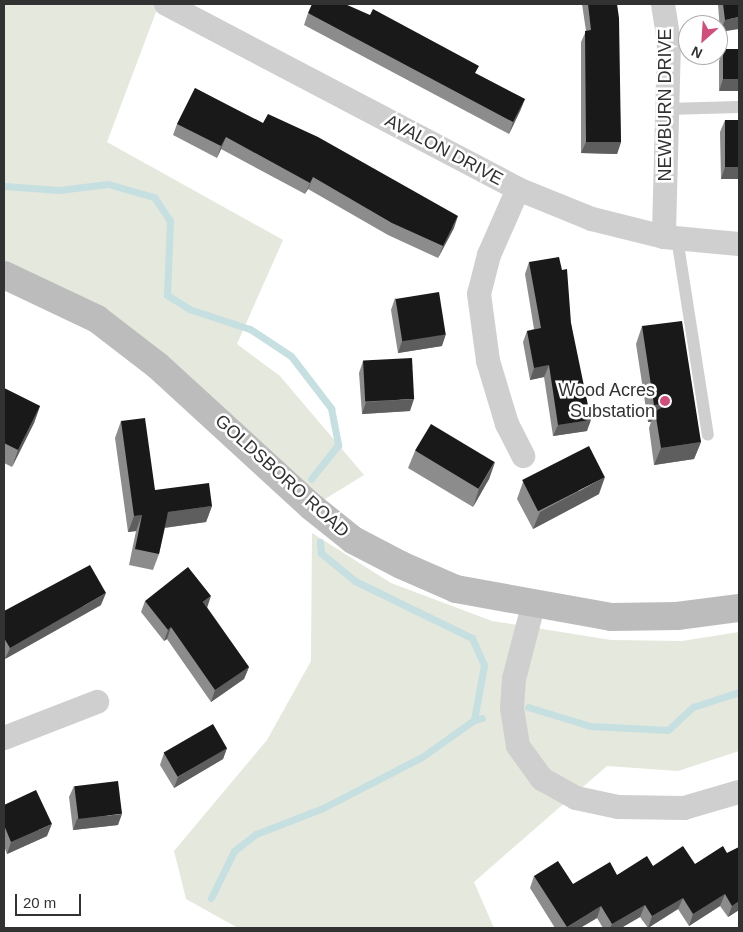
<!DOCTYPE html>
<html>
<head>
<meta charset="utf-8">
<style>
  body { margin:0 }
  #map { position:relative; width:743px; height:932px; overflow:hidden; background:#fff; font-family:Arial,sans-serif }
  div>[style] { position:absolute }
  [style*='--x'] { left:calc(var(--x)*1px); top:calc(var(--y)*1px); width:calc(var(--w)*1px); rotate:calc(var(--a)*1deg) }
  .green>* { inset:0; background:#e5e8dc }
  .stream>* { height:7px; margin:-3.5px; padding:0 3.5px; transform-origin:3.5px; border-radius:3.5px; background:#c6dfe1 }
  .service>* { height:12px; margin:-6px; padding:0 6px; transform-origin:6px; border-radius:6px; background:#cfcfcf }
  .minor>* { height:24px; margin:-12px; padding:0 12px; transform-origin:12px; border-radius:12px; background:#cfcfcf }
  .secondary>* { height:28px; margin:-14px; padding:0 14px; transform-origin:14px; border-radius:14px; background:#bcbcbc }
  .wall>* { inset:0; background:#8c8c8c }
  .shaded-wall>* { inset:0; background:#5e5e5e }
  .building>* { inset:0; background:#191919; transform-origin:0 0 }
  .dots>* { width:14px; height:14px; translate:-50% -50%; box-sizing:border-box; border:2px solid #fff; border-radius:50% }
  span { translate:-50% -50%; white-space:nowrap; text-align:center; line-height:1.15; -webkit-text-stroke:5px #fff; paint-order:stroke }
  .street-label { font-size:18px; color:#323232 }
  .poi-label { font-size:18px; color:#323232 }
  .right { translate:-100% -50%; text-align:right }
  .frame { position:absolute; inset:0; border:5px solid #323232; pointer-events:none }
  .north { position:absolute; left:678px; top:15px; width:50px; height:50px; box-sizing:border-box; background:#fff; border:1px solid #adadad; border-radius:50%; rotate:206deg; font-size:14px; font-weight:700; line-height:20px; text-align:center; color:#323232 }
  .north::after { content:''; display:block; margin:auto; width:18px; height:22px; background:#d04d7c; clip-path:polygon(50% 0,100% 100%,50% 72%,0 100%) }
  .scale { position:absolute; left:15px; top:894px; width:66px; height:22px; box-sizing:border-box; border:2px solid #323232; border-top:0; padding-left:6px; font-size:15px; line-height:18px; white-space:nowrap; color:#323232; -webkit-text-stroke:4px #fff; paint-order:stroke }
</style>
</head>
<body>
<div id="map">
  <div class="green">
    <div style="clip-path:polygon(4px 4px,159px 4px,107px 142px,283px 240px,237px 344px,280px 376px,364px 475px,312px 507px,137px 349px,4px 275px)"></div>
    <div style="clip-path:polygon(312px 533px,391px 583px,492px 621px,611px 640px,682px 641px,739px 632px,739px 751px,678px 771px,607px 766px,474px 882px,494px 928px,238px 928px,186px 899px,174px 851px,267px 740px,311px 661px)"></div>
  </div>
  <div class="stream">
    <div style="--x:4;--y:186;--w:55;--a:4.2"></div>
    <div style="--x:59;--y:190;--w:49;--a:-7"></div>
    <div style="--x:108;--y:184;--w:48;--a:15.8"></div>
    <div style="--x:154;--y:197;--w:29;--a:56"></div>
    <div style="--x:170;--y:221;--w:74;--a:92.3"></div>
    <div style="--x:167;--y:295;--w:26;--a:32"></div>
    <div style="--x:189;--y:309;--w:64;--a:18.2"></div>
    <div style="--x:250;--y:329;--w:49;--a:33.4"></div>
    <div style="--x:291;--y:356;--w:66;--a:52.4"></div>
    <div style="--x:331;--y:408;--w:38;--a:79"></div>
    <div style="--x:338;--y:445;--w:43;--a:128.5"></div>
    <div style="--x:320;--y:542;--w:11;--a:85"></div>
    <div style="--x:321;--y:553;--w:44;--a:39.5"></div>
    <div style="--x:355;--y:581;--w:130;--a:26"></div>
    <div style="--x:472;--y:638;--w:30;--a:66"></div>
    <div style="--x:484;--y:665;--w:56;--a:100.3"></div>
    <div style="--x:474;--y:720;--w:8;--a:-14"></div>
    <div style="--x:528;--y:707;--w:65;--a:17"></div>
    <div style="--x:590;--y:726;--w:78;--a:2.9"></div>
    <div style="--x:668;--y:730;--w:34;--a:-43"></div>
    <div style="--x:693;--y:707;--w:48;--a:-18.1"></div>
    <div style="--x:211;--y:898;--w:52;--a:-63.9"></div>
    <div style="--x:234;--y:851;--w:28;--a:-38"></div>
    <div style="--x:256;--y:834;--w:72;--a:-21.2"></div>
    <div style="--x:323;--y:808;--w:111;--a:-27.3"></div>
    <div style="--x:422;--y:757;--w:64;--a:-35.4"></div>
  </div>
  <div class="service">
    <div style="--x:667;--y:109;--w:72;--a:-1.6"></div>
    <div style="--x:677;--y:238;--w:199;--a:81.1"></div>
  </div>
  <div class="minor">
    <div style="--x:166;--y:4;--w:398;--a:27.7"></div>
    <div style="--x:518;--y:189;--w:80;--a:22.1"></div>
    <div style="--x:592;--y:219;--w:74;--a:14"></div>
    <div style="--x:664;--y:237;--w:75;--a:5.3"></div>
    <div style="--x:663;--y:4;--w:38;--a:81"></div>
    <div style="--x:669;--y:42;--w:195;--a:91.5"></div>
    <div style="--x:518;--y:189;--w:72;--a:113.7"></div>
    <div style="--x:489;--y:255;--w:40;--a:104.4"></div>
    <div style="--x:479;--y:294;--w:68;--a:82.3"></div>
    <div style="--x:488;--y:361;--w:66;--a:73.2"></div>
    <div style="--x:507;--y:424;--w:36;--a:63"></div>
    <div style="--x:533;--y:606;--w:75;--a:104.6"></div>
    <div style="--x:514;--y:679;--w:29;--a:94"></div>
    <div style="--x:512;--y:708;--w:38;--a:81"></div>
    <div style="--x:518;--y:746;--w:41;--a:54"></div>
    <div style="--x:542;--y:779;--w:39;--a:29"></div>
    <div style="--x:576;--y:798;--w:43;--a:12.1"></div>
    <div style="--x:618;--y:807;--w:66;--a:0.9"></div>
    <div style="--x:684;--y:808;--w:57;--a:-16.2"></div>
    <div style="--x:4;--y:738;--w:100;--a:-21.2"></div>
  </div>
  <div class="secondary">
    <div style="--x:4;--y:275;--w:103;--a:25.3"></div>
    <div style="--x:97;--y:319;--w:77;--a:37.6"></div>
    <div style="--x:158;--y:366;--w:209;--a:42.5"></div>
    <div style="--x:312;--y:507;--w:53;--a:38.8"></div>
    <div style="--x:353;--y:540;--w:54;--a:27.5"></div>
    <div style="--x:401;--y:565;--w:60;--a:23.6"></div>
    <div style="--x:456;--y:589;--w:158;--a:10.2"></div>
    <div style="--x:611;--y:617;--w:66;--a:-0.9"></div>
    <div style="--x:677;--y:616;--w:63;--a:-7.4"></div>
  </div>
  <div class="wall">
    <div style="clip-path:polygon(582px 4px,617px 4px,621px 142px,617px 154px,581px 153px,581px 42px,586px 31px)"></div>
    <div style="clip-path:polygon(718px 4px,739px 4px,720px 32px)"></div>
    <div style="clip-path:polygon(308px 13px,477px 74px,525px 99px,520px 111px,509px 134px,304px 25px)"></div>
    <div style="clip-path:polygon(723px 49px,739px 49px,719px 91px,719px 61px)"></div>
    <div style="clip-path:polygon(195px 88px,454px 228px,438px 258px,388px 235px,308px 189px,305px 194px,221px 149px,217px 158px,173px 135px,177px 124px)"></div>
    <div style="clip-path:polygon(725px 120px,739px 120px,739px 179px,721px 179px,720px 132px)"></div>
    <div style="clip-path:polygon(529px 262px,571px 323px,587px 431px,553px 436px,544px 377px,530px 380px,523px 342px,527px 331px,534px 329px,525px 274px)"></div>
    <div style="clip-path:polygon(395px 298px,442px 346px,398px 353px,391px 310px)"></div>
    <div style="clip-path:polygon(642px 326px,701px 442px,694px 459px,654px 465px,649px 428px,651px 422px,648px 422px,636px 344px)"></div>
    <div style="clip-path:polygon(363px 361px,410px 411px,362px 414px,359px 373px)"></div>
    <div style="clip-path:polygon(4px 388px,40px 406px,34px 423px,12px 467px,4px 463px)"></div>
    <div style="clip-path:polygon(121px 421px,155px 490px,212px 506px,206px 522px,165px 528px,159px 554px,153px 570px,129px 565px,136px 531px,128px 532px,115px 438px)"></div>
    <div style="clip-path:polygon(415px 451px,495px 462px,489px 479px,473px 507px,408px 468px)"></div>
    <div style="clip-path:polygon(523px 482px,599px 494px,533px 529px,517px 499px)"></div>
    <div style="clip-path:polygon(145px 601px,207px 607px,249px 667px,244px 679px,211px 702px,167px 639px,164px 641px,141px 612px)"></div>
    <div style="clip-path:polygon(101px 605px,5px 659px,4px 657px,4px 611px)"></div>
    <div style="clip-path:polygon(227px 748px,223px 759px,174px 788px,160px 765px,164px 753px)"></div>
    <div style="clip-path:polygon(74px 786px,118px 825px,73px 830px,69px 797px)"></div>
    <div style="clip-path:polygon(4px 805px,47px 836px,7px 854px,4px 846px)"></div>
    <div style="clip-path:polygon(739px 847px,739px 910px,728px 917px,720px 906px,689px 926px,678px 909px,648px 928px,640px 917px,621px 928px,603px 928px,597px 918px,580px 928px,555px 928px,530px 888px,534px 876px,573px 884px,617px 875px,653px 866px,695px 864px,727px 853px)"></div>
  </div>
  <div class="shaded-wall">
    <div style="clip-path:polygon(739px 17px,739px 29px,720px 32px,725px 20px)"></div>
    <div style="clip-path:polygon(723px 79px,739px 79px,739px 91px,719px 91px)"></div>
    <div style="clip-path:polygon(525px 99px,520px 111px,509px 134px,513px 122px)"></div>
    <div style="clip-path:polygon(226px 137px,221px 149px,217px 158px,221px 146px)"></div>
    <div style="clip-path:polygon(586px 142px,621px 142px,617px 154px,581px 153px)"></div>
    <div style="clip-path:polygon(725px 167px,739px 167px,739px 179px,721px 179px)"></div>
    <div style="clip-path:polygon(313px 177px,308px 189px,305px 194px,310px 183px)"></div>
    <div style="clip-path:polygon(458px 216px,454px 228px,438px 258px,443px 246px)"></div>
    <div style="clip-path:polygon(446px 334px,442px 346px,398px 353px,402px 341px)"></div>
    <div style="clip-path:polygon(549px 365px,544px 377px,530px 380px,534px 368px)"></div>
    <div style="clip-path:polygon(414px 399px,410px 411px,362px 414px,366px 402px)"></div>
    <div style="clip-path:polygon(671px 403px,655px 411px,651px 422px,648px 422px,654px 405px)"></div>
    <div style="clip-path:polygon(40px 406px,34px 423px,12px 467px,18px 450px)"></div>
    <div style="clip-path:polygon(591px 420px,587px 431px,553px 436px,558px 425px)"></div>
    <div style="clip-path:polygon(701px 442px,694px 459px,654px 465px,661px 448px)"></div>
    <div style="clip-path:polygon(495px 462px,489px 479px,473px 507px,479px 489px)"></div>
    <div style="clip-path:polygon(605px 477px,599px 494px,533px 529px,540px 512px)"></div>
    <div style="clip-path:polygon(212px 506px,206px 522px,162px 528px,168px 512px)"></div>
    <div style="clip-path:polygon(142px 515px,136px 531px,128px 532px,134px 516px)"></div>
    <div style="clip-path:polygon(106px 593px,101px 605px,5px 659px,10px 648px)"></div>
    <div style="clip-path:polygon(211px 596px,207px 608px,203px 602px)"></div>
    <div style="clip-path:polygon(171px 627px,167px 639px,164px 641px,168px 630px)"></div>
    <div style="clip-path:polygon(249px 667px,244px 679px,211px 702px,215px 690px)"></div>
    <div style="clip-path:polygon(227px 748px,223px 759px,174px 788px,178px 777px)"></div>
    <div style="clip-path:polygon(122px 814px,118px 825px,73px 830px,77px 819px)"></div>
    <div style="clip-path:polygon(52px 824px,47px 836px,7px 854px,11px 842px)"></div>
    <div style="clip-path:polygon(725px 894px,720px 906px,689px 926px,693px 914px)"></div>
    <div style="clip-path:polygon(683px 898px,678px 909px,648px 928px,652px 916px)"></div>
    <div style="clip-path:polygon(739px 901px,739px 910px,728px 917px,732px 906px)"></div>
    <div style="clip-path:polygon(645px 905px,640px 917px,621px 928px,610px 928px,612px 924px)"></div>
    <div style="clip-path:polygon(601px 906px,597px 918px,580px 928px,566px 928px)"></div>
  </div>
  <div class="building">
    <div style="clip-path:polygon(312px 4px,345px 4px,370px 15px,373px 9px,479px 66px,475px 73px,525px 99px,513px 122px,308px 13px)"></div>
    <div style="clip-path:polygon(588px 4px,617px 4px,619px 18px,621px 142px,586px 142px,585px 31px,591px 30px)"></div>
    <div style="clip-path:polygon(723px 4px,739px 4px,739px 17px,725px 20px)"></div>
    <div style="left:723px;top:49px;width:16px;height:30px"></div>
    <div style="clip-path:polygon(195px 88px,263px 123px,268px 114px,318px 137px,458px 216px,443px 246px,392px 223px,313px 177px,310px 183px,226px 137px,221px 146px,177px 124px)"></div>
    <div style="left:725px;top:120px;width:14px;height:47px"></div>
    <div style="clip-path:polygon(559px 257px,562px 270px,567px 269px,571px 323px,591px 420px,558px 425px,549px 365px,534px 368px,527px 331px,541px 328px,529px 262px)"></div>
    <div style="left:439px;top:292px;width:43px;height:44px;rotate:81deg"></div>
    <div style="clip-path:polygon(682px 321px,701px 442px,661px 448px,655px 411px,671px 403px,654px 405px,642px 326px)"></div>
    <div style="left:412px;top:358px;width:41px;height:49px;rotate:87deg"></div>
    <div style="clip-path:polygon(4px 388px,40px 406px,18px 450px,4px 443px)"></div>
    <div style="clip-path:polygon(145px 418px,155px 490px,209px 483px,212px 506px,168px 512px,159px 554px,135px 549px,142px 515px,134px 516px,121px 421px)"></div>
    <div style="left:431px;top:424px;width:74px;height:31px;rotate:31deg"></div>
    <div style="left:589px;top:446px;width:35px;height:75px;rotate:63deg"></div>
    <div style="clip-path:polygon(90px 565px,106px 593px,10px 648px,4px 638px,4px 611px)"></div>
    <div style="clip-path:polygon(188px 567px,211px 596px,203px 602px,249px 667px,215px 690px,171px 627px,168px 630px,145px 601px)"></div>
    <div style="left:213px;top:724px;width:28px;height:57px;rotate:60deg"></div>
    <div style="left:118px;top:781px;width:33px;height:44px;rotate:83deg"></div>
    <div style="clip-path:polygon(36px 790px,52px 824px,11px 842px,4px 825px,4px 805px)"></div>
    <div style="clip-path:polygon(683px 846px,695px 864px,723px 846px,727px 853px,739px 847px,739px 901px,732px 906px,725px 894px,693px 914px,683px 898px,652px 916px,645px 905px,612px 924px,601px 906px,567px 927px,534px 876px,558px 861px,573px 884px,610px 862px,617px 875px,647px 856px,653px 866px)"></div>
  </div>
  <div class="dots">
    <div style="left:665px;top:401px;background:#d04d7c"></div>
  </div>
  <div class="street-label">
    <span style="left:665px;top:105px;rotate:-90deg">NEWBURN DRIVE</span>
    <span style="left:444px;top:150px;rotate:28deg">AVALON DRIVE</span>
    <span style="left:282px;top:476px;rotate:42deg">GOLDSBORO ROAD</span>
  </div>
  <div class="poi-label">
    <span class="right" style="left:655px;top:401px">Wood Acres<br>Substation</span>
  </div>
  <div class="frame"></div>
  <div class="north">N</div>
  <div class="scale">20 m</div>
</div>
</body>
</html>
